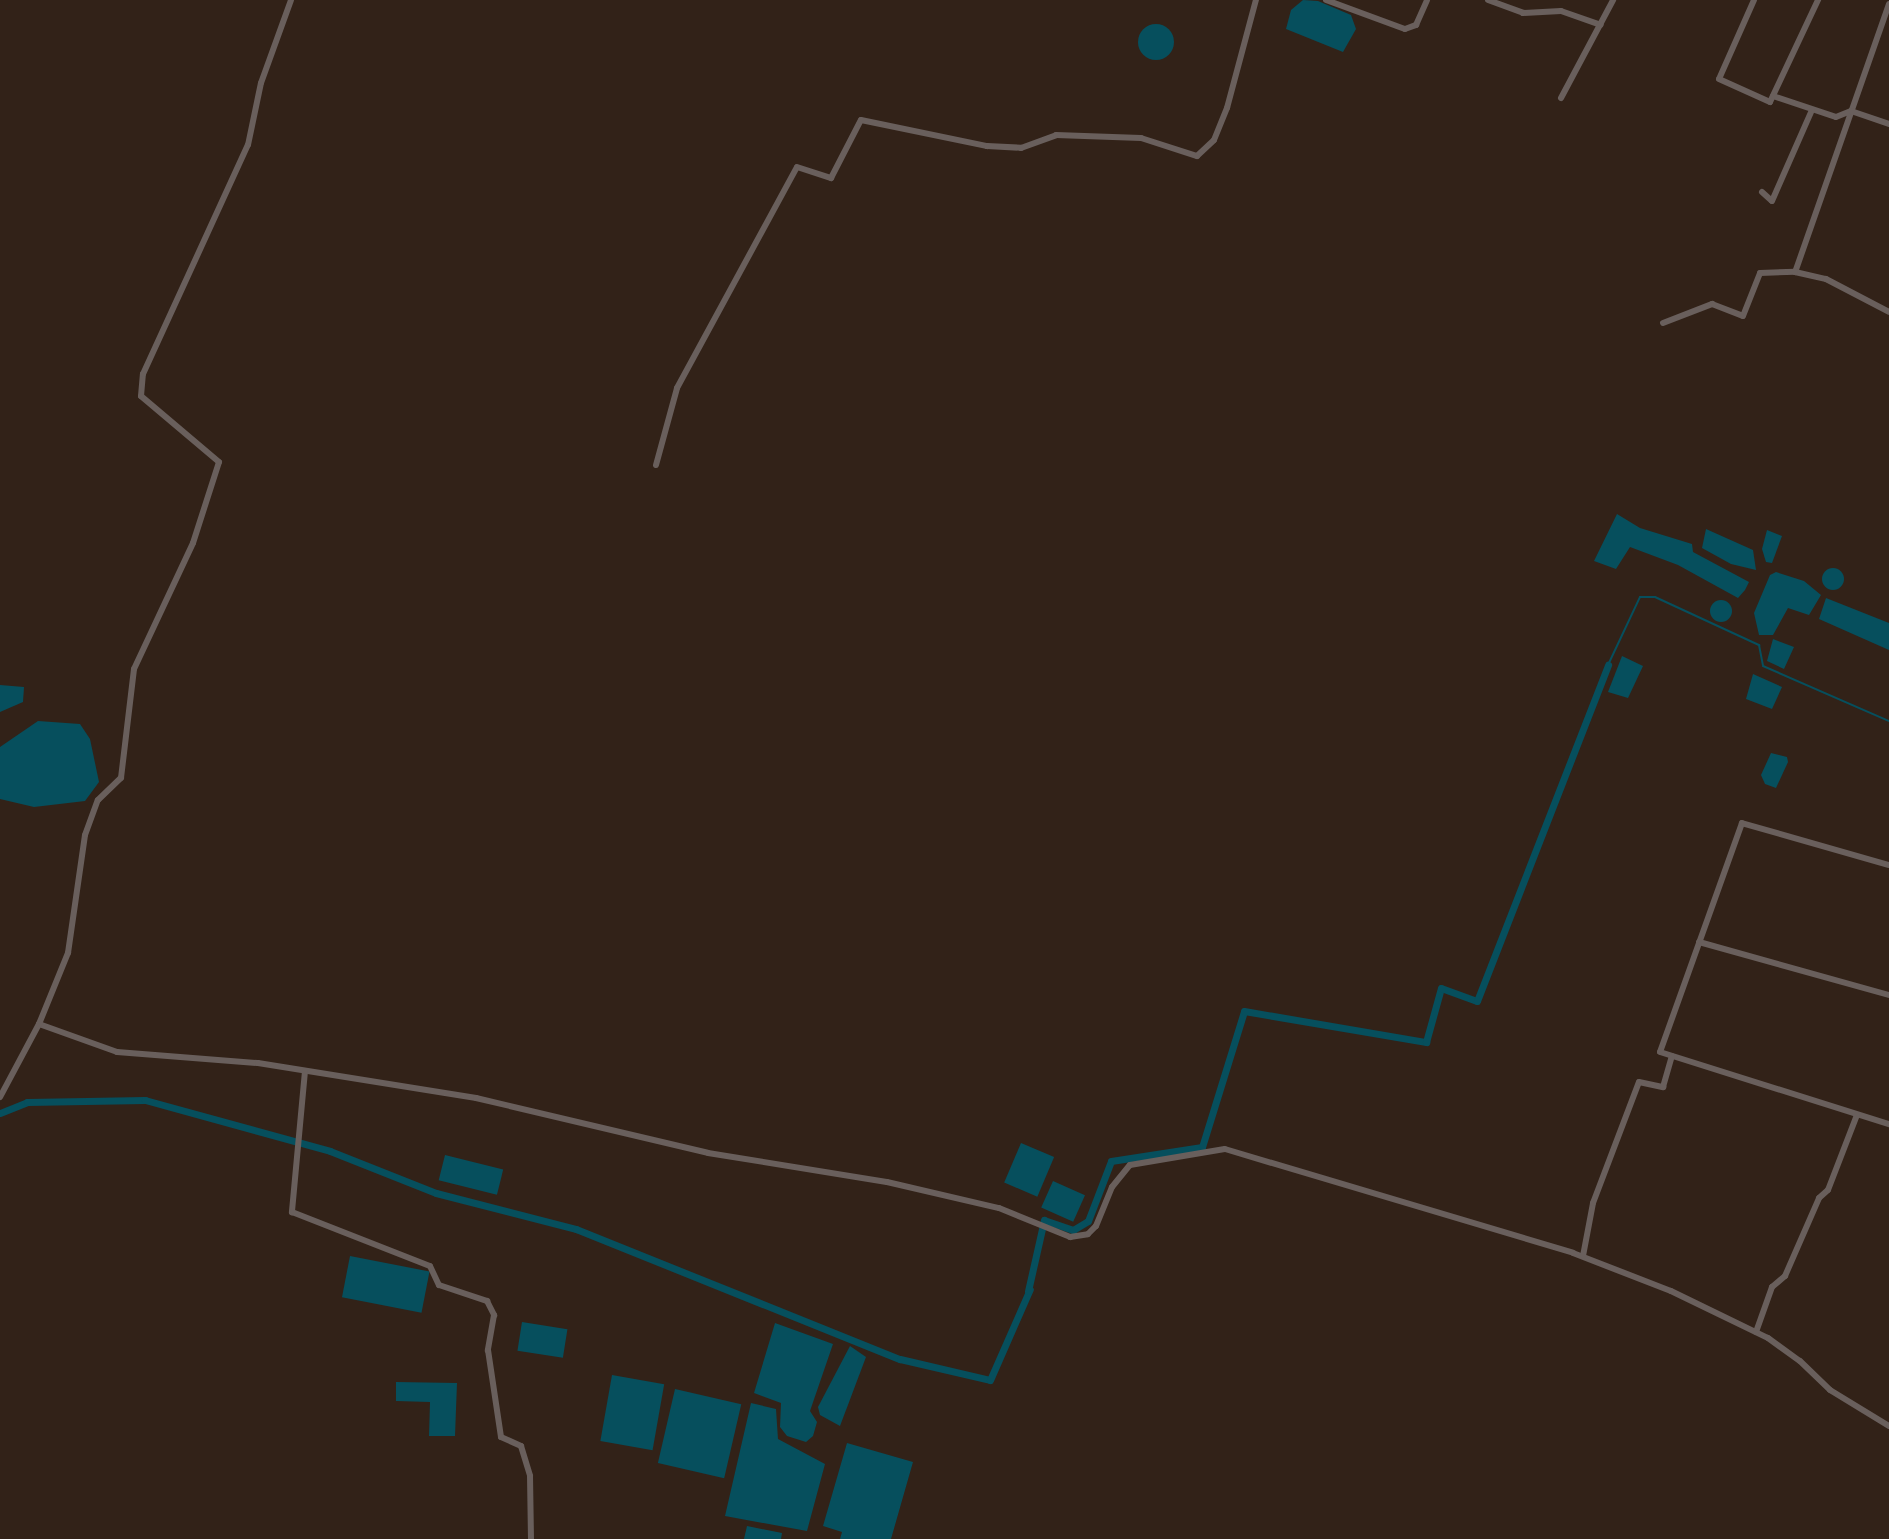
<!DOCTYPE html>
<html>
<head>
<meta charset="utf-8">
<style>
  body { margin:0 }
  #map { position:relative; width:1889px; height:1539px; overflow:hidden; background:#322218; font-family:"Archivo Narrow",sans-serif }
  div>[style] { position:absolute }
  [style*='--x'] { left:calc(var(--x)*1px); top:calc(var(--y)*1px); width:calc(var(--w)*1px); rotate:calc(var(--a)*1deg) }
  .water>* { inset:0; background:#064f5d; transform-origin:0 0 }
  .round { border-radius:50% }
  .stream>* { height:2px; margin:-1px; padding:0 1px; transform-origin:1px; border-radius:1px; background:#064f5d }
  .canal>* { height:7px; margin:-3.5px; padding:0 3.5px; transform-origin:3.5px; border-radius:3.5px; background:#064f5d }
  .street>* { height:6px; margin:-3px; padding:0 3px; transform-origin:3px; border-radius:3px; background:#695f5c }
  span { translate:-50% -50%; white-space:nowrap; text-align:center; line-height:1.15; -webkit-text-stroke:7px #150e09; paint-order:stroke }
</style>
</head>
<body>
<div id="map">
  <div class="water">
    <div style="clip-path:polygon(1303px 0,1318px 1px,1351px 15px,1356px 29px,1343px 52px,1286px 29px,1291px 10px)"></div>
    <div class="round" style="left:1138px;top:24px;width:36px;height:36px"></div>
    <div style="clip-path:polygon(1617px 514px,1640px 528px,1692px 544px,1693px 552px,1749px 582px,1745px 590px,1738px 598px,1678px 565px,1630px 547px,1616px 569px,1594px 561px)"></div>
    <div style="clip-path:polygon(1706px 529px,1753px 550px,1756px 570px,1731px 564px,1702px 548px)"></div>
    <div style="clip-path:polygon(1767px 530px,1782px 536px,1772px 563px,1766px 562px,1762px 549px)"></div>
    <div class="round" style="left:1822px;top:568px;width:22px;height:22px"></div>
    <div style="clip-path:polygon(1776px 572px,1804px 581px,1821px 595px,1809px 615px,1788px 608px,1773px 635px,1759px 635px,1754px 613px,1770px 575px)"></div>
    <div style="clip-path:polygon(1826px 598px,1889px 623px,1889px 650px,1819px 619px)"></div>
    <div class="round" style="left:1710px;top:600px;width:22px;height:22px"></div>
    <div style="clip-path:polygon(1773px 639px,1794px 647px,1784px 669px,1767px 661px)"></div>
    <div style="clip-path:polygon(1622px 656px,1643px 666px,1628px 698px,1608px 692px)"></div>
    <div style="clip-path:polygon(1753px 674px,1782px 687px,1772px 709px,1746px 699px)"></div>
    <div style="clip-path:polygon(0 685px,24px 687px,23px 702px,0 712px)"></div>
    <div style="clip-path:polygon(38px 721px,80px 724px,90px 739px,99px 782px,85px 801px,34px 807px,0 799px,0 747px)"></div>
    <div style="clip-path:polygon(1771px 753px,1787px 757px,1788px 762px,1776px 788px,1765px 784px,1761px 775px)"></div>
    <div style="left:1021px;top:1143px;width:36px;height:43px;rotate:23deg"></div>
    <div style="left:445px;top:1155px;width:60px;height:26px;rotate:14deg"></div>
    <div style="left:1053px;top:1181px;width:35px;height:29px;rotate:24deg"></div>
    <div style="left:350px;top:1256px;width:81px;height:42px;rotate:11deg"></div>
    <div style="left:522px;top:1322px;width:46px;height:29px;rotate:9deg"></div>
    <div style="clip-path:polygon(775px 1323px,833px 1344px,810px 1411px,817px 1422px,813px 1436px,806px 1442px,787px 1436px,780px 1427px,781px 1403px,754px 1393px)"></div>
    <div style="clip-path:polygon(850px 1346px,866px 1357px,840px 1426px,820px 1415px,818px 1407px)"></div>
    <div style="left:612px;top:1375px;width:53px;height:67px;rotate:10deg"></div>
    <div style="clip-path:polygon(396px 1382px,457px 1383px,455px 1436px,429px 1436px,430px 1402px,396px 1401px)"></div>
    <div style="left:675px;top:1389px;width:68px;height:76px;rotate:13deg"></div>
    <div style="clip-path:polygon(751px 1403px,776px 1409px,778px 1439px,825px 1464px,807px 1531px,725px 1516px)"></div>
    <div style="clip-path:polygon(847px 1443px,913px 1462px,891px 1539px,840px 1539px,842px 1532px,823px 1526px)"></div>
    <div style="clip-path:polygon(747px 1526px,782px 1533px,781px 1539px,744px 1539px)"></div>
  </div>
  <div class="stream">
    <div style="--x:1608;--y:665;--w:75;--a:-64.8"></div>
    <div style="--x:1640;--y:597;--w:15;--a:0"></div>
    <div style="--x:1655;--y:597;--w:115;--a:24.8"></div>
    <div style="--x:1759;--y:645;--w:21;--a:79"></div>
    <div style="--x:1763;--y:666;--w:137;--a:23.6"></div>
  </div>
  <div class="canal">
    <div style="--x:0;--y:1113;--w:29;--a:-22"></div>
    <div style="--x:27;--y:1102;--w:118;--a:-1"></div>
    <div style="--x:145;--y:1100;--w:192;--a:15.4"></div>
    <div style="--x:330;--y:1151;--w:114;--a:21.6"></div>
    <div style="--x:436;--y:1193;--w:145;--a:14.4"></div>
    <div style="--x:576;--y:1229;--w:349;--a:21.9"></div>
    <div style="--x:900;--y:1359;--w:92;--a:13.1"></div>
    <div style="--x:990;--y:1380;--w:99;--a:-66.3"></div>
    <div style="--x:1028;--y:1291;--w:73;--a:-77.3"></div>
    <div style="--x:1044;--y:1220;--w:31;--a:19"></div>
    <div style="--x:1073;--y:1230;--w:17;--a:-31"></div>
    <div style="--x:1088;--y:1221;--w:64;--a:-69"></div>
    <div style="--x:1111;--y:1161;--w:92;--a:-8.7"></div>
    <div style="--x:1202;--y:1147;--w:142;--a:-72.8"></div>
    <div style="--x:1244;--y:1011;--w:185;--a:9.7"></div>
    <div style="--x:1426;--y:1042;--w:56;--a:-74.5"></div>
    <div style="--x:1441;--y:988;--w:38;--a:20"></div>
    <div style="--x:1477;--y:1001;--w:361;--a:-68.7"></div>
  </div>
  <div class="street">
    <div style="--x:1326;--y:0;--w:84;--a:20.2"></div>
    <div style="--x:1405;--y:29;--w:12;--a:-20"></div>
    <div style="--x:1416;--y:25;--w:27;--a:-66"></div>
    <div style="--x:1488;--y:0;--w:37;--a:20"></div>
    <div style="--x:1523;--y:13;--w:38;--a:-3"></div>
    <div style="--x:1561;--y:11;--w:42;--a:19.3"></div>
    <div style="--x:1754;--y:0;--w:86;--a:113.9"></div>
    <div style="--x:1719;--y:79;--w:56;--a:24.3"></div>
    <div style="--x:1770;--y:102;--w:113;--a:-64.8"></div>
    <div style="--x:1889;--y:4;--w:284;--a:109.3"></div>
    <div style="--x:1795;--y:272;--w:32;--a:13"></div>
    <div style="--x:1826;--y:279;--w:71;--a:27.6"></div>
    <div style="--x:1773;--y:96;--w:66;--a:18.4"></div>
    <div style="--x:1836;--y:117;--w:16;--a:-22"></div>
    <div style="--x:1851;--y:111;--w:40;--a:18.9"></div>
    <div style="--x:1561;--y:98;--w:111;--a:-62"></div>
    <div style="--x:1762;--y:192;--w:13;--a:42"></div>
    <div style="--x:1772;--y:201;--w:99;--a:-66.3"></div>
    <div style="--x:1663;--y:323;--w:53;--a:-21.2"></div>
    <div style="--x:1712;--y:304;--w:33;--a:21"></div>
    <div style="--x:1743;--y:316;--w:46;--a:-68.4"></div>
    <div style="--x:1760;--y:273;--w:35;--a:-2"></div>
    <div style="--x:656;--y:465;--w:80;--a:-74.7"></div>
    <div style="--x:677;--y:388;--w:251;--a:-61.5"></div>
    <div style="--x:797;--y:167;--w:36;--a:18"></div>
    <div style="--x:831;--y:178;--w:65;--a:-62.7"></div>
    <div style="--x:861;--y:120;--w:129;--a:11.7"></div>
    <div style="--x:987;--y:146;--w:34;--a:3"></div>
    <div style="--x:1021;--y:148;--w:37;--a:-20"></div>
    <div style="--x:1056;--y:135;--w:85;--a:2"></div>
    <div style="--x:1141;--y:138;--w:59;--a:17.8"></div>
    <div style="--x:1197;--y:156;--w:23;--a:-43"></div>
    <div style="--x:1214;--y:140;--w:35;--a:-68"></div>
    <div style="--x:1227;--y:108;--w:112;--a:-75"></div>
    <div style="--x:1889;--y:865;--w:153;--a:-164.1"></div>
    <div style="--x:1742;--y:823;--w:243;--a:109.7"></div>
    <div style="--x:1660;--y:1052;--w:240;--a:17.5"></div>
    <div style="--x:1699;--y:942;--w:197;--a:15.6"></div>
    <div style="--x:39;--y:1024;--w:83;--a:19.7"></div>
    <div style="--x:117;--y:1052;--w:141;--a:4.5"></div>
    <div style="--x:258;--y:1063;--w:221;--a:9.1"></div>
    <div style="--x:476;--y:1098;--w:238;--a:13.3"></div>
    <div style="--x:708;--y:1153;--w:181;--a:9.2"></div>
    <div style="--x:887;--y:1182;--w:115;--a:13.1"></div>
    <div style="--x:999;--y:1208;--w:77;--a:22.2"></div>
    <div style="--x:1070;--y:1237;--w:18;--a:-9"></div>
    <div style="--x:1088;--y:1234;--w:11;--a:-45"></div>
    <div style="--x:1096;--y:1226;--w:42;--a:-67.7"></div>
    <div style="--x:1112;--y:1187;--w:28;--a:-51"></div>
    <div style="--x:1130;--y:1165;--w:96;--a:-9.6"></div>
    <div style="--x:1225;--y:1149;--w:363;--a:16.6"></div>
    <div style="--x:1573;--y:1253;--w:105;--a:21.2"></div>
    <div style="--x:1671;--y:1291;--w:108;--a:25.9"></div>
    <div style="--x:1768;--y:1338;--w:39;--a:36"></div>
    <div style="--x:1800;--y:1361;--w:42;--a:44"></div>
    <div style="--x:1830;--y:1390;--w:69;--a:31.4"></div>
    <div style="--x:305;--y:1071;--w:142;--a:95.3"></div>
    <div style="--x:292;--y:1212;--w:148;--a:21.4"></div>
    <div style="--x:430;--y:1266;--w:21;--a:65"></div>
    <div style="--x:439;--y:1285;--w:51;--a:18.4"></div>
    <div style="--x:487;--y:1301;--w:16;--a:63"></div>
    <div style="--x:494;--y:1315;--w:36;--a:100"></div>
    <div style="--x:488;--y:1350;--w:88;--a:81.5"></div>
    <div style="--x:501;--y:1437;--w:22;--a:24"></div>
    <div style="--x:521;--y:1446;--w:31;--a:73"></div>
    <div style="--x:530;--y:1476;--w:63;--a:89.1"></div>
    <div style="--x:0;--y:1097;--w:83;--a:-61.9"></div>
    <div style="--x:39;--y:1024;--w:77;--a:-67.8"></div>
    <div style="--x:68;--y:953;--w:119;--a:-81.8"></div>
    <div style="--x:85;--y:835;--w:37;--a:-70"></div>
    <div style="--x:98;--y:800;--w:32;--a:-44"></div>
    <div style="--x:121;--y:778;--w:110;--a:-83.2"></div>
    <div style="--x:134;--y:669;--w:139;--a:-64.9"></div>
    <div style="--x:193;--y:543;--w:85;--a:-72.2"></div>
    <div style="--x:219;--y:462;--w:102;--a:-139.8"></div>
    <div style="--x:141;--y:396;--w:22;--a:-85"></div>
    <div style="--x:143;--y:374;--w:252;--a:-65.4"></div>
    <div style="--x:248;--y:145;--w:63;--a:-78.2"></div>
    <div style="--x:261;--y:83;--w:88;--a:-70.1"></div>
    <div style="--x:1583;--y:1256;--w:54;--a:-79.3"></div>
    <div style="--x:1593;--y:1203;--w:129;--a:-69.2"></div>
    <div style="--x:1639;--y:1082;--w:25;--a:12"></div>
    <div style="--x:1663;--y:1087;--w:32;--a:-74"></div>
    <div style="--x:1756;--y:1332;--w:48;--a:-70.4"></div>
    <div style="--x:1772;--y:1287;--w:17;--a:-40"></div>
    <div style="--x:1785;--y:1276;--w:85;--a:-66.4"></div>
    <div style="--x:1819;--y:1198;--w:12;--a:-42"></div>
    <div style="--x:1828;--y:1190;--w:80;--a:-68.9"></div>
  </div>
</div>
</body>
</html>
